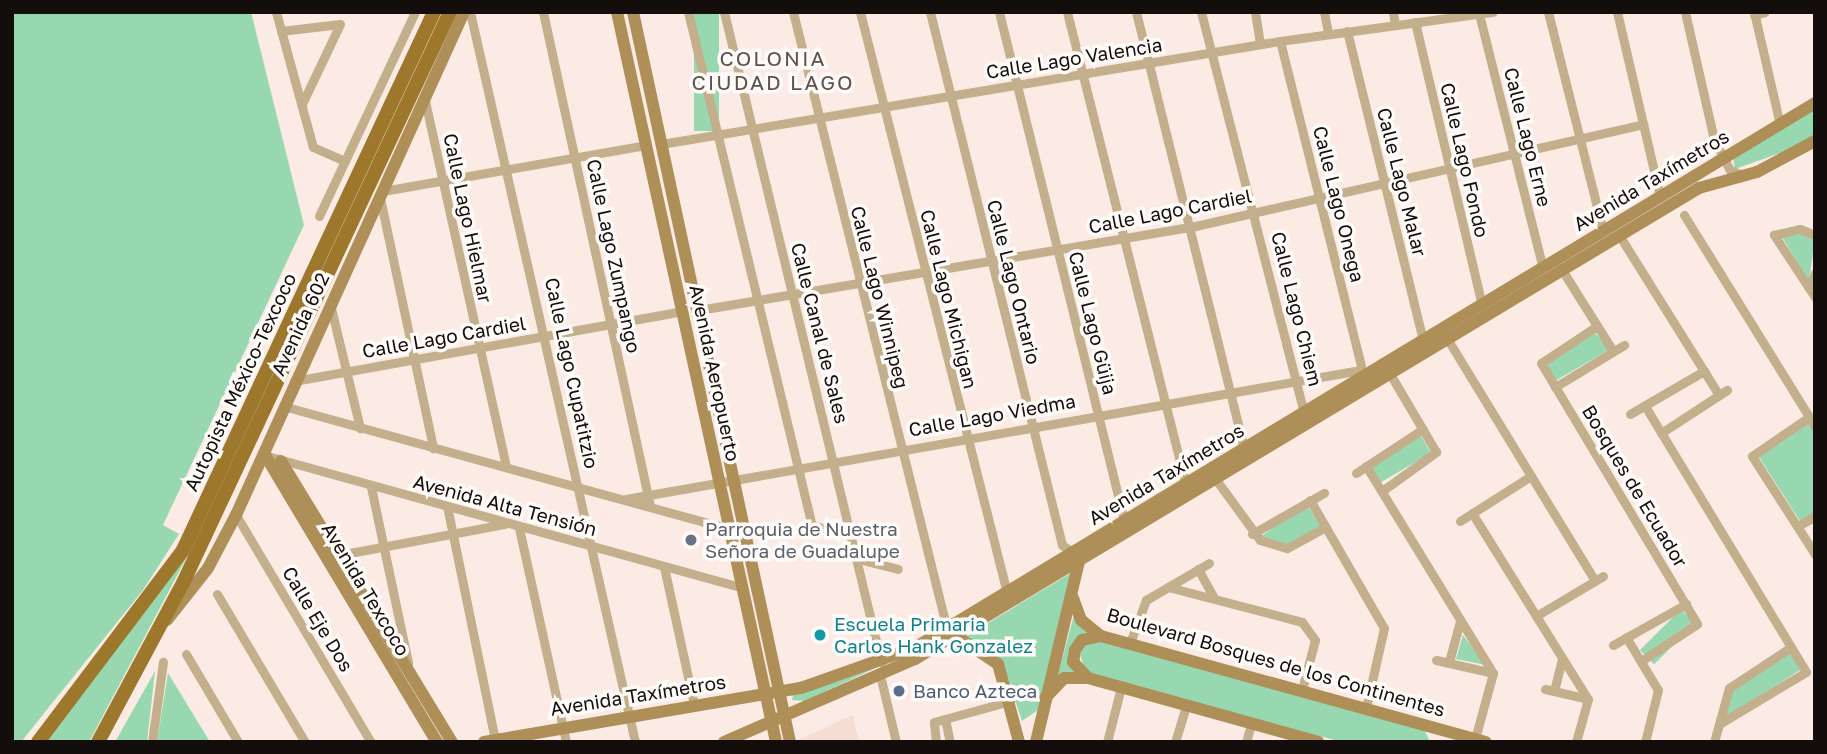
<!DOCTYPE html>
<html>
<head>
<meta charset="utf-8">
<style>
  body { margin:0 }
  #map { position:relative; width:1827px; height:754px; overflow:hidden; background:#fbebe4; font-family:"Golos Text",sans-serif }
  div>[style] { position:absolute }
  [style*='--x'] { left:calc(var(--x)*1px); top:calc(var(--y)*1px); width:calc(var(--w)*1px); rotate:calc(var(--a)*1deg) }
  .built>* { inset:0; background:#f5ddd3 }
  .green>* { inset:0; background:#98d8b1; transform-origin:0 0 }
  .street>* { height:9px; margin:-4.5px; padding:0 4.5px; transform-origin:4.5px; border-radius:4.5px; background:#c3af8b }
  .secondary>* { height:12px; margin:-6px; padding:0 6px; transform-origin:6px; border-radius:6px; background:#ae8f58 }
  .primary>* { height:14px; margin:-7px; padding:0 7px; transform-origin:7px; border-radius:7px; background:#9d782c }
  .dots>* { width:19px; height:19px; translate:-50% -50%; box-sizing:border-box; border:4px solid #fefbf9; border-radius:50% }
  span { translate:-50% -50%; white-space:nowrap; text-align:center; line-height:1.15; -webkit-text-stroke:7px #fefbf9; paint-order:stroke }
  .street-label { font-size:19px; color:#130e0c }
  .worship-label { font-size:19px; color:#5b616d }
  .left { translate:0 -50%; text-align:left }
  .culture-label { font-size:19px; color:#0d838f }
  .service-label { font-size:19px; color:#4e5e75 }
  .neighbourhood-label { font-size:21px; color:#5f524c; letter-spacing:2px }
  .frame { position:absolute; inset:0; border:14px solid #130e0c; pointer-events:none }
</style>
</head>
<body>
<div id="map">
  <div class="built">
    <div style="clip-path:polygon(853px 715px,859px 742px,797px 742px,796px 741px)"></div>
  </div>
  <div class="green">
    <div style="clip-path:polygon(12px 12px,251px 12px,304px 225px,163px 525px,179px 534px,143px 590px,21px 742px,12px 742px)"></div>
    <div style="clip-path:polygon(441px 12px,198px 536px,89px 742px,41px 742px,173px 574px)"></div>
    <div style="left:694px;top:12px;width:25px;height:119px"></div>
    <div style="clip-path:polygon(1815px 108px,1815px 135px,1803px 145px,1735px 169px,1733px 157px)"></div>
    <div style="clip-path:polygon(1801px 234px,1815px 239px,1809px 281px,1782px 237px)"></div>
    <div style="clip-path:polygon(1594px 332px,1610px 349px,1555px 381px,1544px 364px)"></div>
    <div style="clip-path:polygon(1807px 421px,1815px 432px,1815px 515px,1802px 524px,1757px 454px)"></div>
    <div style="left:1421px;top:436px;width:20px;height:58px;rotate:60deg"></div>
    <div style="clip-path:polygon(1307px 505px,1321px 526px,1287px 545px,1260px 537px)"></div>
    <div style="clip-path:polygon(1076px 570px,1038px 710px,1022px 721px,1002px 661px,963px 638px)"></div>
    <div style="left:1681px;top:609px;width:20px;height:58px;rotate:45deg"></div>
    <div style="clip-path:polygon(1074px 615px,1090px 633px,1084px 634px,1077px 674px,1056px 682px)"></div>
    <div style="clip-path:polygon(1463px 635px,1485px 665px,1456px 659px)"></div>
    <div style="clip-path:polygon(1093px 639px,1425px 731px,1430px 742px,1342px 742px,1087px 674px,1078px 650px)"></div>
    <div style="clip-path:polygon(929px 643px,805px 701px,792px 700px,793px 695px)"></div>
    <div style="clip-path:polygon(1790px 651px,1802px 669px,1724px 718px,1731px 691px)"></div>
    <div style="clip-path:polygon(155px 671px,147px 742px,115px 742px)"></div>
    <div style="clip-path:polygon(168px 673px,210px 742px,157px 742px)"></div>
  </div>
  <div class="street">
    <div style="--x:276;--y:12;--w:140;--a:74.7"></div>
    <div style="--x:313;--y:147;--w:35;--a:24"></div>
    <div style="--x:470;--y:12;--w:748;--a:77.26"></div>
    <div style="--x:543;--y:12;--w:505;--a:77.78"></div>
    <div style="--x:688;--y:12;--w:529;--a:76.44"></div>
    <div style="--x:812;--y:526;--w:40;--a:10"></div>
    <div style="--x:724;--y:12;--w:669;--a:76.42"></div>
    <div style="--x:793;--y:12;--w:636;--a:75.99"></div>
    <div style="--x:860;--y:12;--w:599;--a:75.8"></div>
    <div style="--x:930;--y:12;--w:549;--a:76.09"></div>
    <div style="--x:1062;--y:545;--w:14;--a:34"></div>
    <div style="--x:999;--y:12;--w:523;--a:76.18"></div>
    <div style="--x:1067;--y:12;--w:488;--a:75.9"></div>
    <div style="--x:1136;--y:12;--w:450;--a:76.1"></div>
    <div style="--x:1201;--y:12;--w:414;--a:75.6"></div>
    <div style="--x:1255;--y:12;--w:32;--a:81"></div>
    <div style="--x:1324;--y:12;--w:21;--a:79"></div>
    <div style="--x:1393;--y:12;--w:12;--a:81"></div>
    <div style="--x:1548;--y:12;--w:226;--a:75.9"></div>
    <div style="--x:1617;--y:12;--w:190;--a:76.9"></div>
    <div style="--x:1685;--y:12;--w:131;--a:77.2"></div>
    <div style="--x:1714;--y:140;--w:34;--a:62"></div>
    <div style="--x:1730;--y:170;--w:14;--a:21"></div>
    <div style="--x:1754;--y:12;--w:116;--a:77"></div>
    <div style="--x:1479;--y:14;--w:262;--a:75.9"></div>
    <div style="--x:1754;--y:15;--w:11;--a:-15"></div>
    <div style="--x:1415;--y:22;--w:291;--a:76.7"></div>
    <div style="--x:281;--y:31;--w:59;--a:-6.8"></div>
    <div style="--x:340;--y:24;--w:89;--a:115.4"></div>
    <div style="--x:1347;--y:31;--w:319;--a:76.2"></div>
    <div style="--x:1280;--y:41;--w:346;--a:76"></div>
    <div style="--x:425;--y:101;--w:374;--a:77.5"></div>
    <div style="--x:661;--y:144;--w:628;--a:-9.45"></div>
    <div style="--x:1280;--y:41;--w:215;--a:-7.8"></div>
    <div style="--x:383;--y:191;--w:268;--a:-9.9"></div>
    <div style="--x:380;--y:198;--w:256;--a:78"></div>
    <div style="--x:1684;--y:215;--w:248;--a:58.2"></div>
    <div style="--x:319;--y:216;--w:225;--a:-64.8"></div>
    <div style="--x:1619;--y:235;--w:189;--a:58"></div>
    <div style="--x:1562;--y:270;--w:96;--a:57.8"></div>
    <div style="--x:1815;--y:273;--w:16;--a:112"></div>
    <div style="--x:1809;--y:288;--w:11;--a:56"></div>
    <div style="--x:1809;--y:288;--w:64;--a:-123.4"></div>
    <div style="--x:1774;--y:235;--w:27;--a:-13"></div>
    <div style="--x:1800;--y:229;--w:16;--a:22"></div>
    <div style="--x:330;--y:304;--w:128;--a:76.4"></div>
    <div style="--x:699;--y:310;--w:499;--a:-9.6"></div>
    <div style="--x:1191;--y:227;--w:464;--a:-12.8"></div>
    <div style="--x:1597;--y:326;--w:67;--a:146.5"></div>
    <div style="--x:1541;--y:363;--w:304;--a:59.1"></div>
    <div style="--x:1697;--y:624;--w:67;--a:146.5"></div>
    <div style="--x:1448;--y:340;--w:282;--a:58.6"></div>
    <div style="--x:294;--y:381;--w:394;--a:-10.2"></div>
    <div style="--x:1555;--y:387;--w:81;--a:-31.3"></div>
    <div style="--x:283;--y:406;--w:463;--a:15.4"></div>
    <div style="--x:1645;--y:406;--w:311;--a:58.8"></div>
    <div style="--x:1806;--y:672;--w:101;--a:149.1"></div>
    <div style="--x:1630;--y:414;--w:86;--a:-30.2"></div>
    <div style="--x:1809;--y:417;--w:69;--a:145.6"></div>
    <div style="--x:1752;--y:456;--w:117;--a:57.3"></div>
    <div style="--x:1661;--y:433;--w:79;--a:-33.1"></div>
    <div style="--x:264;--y:455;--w:494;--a:15.5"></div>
    <div style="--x:1366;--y:466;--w:243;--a:58.5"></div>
    <div style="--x:1493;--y:673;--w:68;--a:105.3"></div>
    <div style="--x:1356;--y:473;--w:80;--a:-33.3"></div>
    <div style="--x:1217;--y:481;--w:73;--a:53.9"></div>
    <div style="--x:1260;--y:540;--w:28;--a:17"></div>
    <div style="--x:1287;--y:548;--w:44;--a:-28.3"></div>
    <div style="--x:371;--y:487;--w:180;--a:78.1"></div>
    <div style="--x:1382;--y:491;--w:67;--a:-35.8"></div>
    <div style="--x:1436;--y:452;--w:91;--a:-120.5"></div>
    <div style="--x:626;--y:499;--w:740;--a:-9.96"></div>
    <div style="--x:1355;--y:371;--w:11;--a:34"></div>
    <div style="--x:1310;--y:500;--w:148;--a:60"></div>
    <div style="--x:1384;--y:628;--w:82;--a:102.7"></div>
    <div style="--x:447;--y:506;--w:239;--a:78.4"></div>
    <div style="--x:1472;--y:513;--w:219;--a:58.1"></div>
    <div style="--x:1588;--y:699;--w:45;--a:105.6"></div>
    <div style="--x:236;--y:515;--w:264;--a:59.3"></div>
    <div style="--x:1460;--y:521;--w:84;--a:-32.4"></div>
    <div style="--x:1798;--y:526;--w:20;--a:-30"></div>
    <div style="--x:519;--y:528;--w:219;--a:77.6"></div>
    <div style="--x:1252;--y:534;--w:83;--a:-29.7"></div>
    <div style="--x:339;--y:555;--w:169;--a:-10.6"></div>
    <div style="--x:858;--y:559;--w:41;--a:14"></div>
    <div style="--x:664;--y:567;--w:141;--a:77.7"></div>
    <div style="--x:1198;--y:569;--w:33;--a:61"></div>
    <div style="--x:1168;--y:587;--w:138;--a:14.6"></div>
    <div style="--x:1302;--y:622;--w:22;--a:54"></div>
    <div style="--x:1315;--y:640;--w:52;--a:104.6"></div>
    <div style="--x:217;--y:594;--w:172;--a:59.3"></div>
    <div style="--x:1536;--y:616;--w:78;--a:-30.8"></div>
    <div style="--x:1626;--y:637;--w:62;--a:58.9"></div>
    <div style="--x:1658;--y:690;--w:54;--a:104"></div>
    <div style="--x:1130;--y:643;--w:46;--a:-69.6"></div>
    <div style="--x:1146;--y:600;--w:73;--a:-30.4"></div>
    <div style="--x:1613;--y:645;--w:84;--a:-29.3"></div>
    <div style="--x:186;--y:654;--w:102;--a:59.4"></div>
    <div style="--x:1436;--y:660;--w:58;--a:12.8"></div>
    <div style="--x:1449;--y:662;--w:42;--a:-75"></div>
    <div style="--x:880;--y:675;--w:69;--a:76.6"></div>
    <div style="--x:1545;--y:689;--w:44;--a:13.1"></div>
    <div style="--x:1554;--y:691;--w:32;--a:-76"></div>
    <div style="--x:945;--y:719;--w:24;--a:78"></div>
    <div style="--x:152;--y:742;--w:81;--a:-82.2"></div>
    <div style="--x:936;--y:742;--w:20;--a:-96"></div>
    <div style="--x:934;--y:722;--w:79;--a:-15.4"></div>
    <div style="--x:1107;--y:742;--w:57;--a:-75.7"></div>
    <div style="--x:1175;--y:742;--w:38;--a:-73"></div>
    <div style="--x:1246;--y:742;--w:19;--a:-74"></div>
    <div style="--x:1714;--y:742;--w:56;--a:-74.5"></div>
    <div style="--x:1729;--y:688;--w:74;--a:-33.5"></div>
  </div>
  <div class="secondary">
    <div style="--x:617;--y:12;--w:747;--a:77.71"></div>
    <div style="--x:633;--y:12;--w:747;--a:77.86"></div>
    <div style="--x:265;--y:455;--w:335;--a:59.1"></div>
    <div style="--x:281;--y:461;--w:329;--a:58.7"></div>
    <div style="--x:1073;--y:598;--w:23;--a:70"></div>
    <div style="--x:1081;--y:620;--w:26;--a:39"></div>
    <div style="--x:1101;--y:636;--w:399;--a:15.4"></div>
    <div style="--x:167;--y:620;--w:66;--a:-51.7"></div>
    <div style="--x:208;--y:568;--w:60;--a:-62.2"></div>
    <div style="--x:236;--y:515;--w:552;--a:-65.62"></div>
    <div style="--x:950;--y:632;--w:58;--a:33.7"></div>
    <div style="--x:998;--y:664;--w:81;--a:74.9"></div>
    <div style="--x:1088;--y:678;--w:22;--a:-133"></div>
    <div style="--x:1073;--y:662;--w:12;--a:-81"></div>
    <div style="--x:1075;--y:650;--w:12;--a:-55"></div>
    <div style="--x:1082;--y:640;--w:19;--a:-12"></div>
    <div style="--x:1045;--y:698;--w:28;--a:-46"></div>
    <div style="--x:1064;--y:678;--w:24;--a:0"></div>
    <div style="--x:1088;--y:678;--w:239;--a:15.5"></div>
    <div style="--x:484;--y:742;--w:322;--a:-9.7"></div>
    <div style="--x:801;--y:688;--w:122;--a:-19.6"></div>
    <div style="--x:916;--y:647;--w:1051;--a:-31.18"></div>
    <div style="--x:724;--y:742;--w:208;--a:-23.5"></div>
    <div style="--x:915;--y:659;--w:915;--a:-31"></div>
    <div style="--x:1699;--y:188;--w:60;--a:-15.4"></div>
    <div style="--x:1757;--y:172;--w:66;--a:-28.1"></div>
    <div style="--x:1036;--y:742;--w:189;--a:-76.6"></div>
  </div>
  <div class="primary">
    <div style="--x:38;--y:742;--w:241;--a:-52.9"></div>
    <div style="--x:183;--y:550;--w:594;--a:-64.99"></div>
    <div style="--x:98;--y:742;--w:180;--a:-61.9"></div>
    <div style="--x:183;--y:583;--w:630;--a:-64.94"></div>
  </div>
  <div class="dots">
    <div style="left:691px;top:540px;background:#6b7280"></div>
    <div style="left:820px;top:635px;background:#0f9aa8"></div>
    <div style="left:899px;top:691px;background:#5c6f8a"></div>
  </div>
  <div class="street-label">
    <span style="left:1074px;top:58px;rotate:-9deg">Calle Lago Valencia</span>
    <span style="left:1528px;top:137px;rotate:76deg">Calle Lago Erne</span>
    <span style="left:1465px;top:160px;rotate:77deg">Calle Lago Fondo</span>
    <span style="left:1651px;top:180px;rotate:-31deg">Avenida Taxímetros</span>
    <span style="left:1402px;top:182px;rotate:76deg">Calle Lago Malar</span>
    <span style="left:1339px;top:204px;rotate:76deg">Calle Lago Onega</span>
    <span style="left:1170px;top:211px;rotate:-11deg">Calle Lago Cardiel</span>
    <span style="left:468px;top:218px;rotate:78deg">Calle Lago Hielmar</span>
    <span style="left:614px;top:256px;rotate:78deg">Calle Lago Zumpango</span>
    <span style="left:1014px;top:282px;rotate:76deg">Calle Lago Ontario</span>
    <span style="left:880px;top:297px;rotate:76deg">Calle Lago Winnipeg</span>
    <span style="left:949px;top:299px;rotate:76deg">Calle Lago Michigan</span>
    <span style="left:1297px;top:309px;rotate:76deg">Calle Lago Chiem</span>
    <span style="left:1093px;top:323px;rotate:76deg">Calle Lago Güija</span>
    <span style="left:300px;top:324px;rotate:-65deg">Avenida 602</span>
    <span style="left:820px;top:333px;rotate:76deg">Calle Canal de Sales</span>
    <span style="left:444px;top:337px;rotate:-10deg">Calle Lago Cardiel</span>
    <span style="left:572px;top:373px;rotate:78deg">Calle Lago Cupatitzio</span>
    <span style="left:715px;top:373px;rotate:78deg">Avenida Aeropuerto</span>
    <span style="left:240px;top:382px;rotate:-65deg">Autopista México-Texcoco</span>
    <span style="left:992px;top:415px;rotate:-10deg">Calle Lago Viedma</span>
    <span style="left:1166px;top:474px;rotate:-31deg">Avenida Taxímetros</span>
    <span style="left:1635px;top:486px;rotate:59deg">Bosques de Ecuador</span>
    <span style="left:505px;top:505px;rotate:15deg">Avenida Alta Tensión</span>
    <span style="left:366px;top:589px;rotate:59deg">Avenida Texcoco</span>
    <span style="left:318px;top:619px;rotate:59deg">Calle Eje Dos</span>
    <span style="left:1276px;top:662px;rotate:16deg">Boulevard Bosques de los Continentes</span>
    <span style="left:638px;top:695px;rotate:-9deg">Avenida Taxímetros</span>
  </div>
  <div class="worship-label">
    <span class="left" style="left:705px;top:540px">Parroquia de Nuestra<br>Señora de Guadalupe</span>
  </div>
  <div class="culture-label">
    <span class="left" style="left:834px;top:635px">Escuela Primaria<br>Carlos Hank Gonzalez</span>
  </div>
  <div class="service-label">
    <span class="left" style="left:913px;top:691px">Banco Azteca</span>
  </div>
  <div class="neighbourhood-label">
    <span style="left:773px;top:70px">COLONIA<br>CIUDAD LAGO</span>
  </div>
  <div class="frame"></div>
</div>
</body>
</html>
